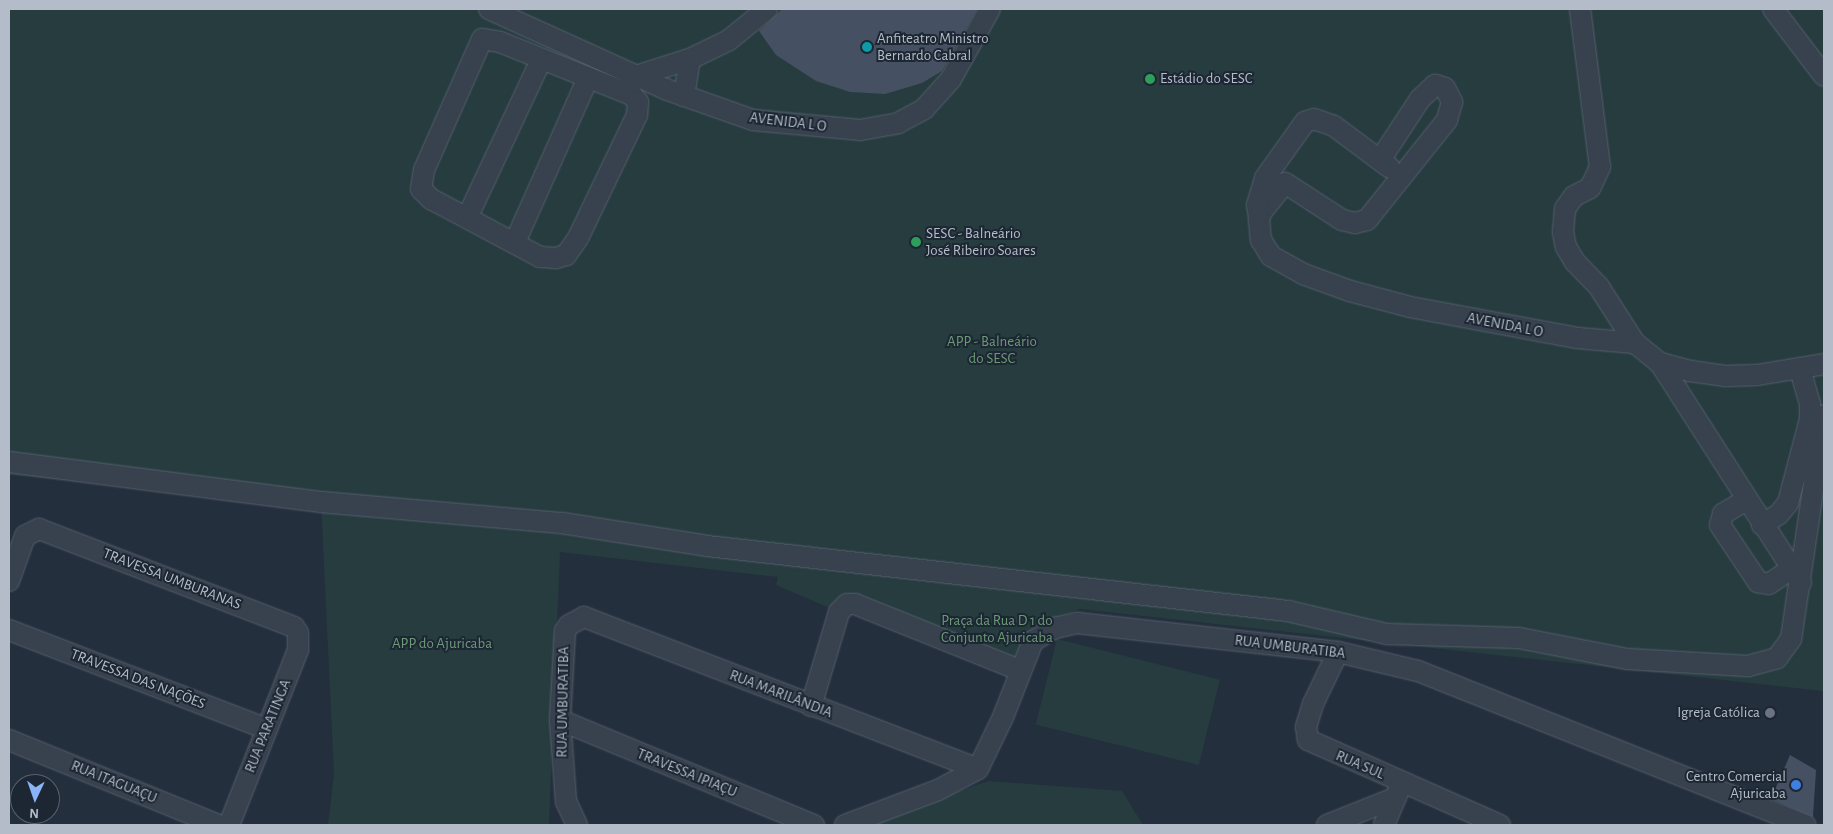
<!DOCTYPE html>
<html>
<head>
<meta charset="utf-8">
<style>
  body { margin:0 }
  #map { position:relative; width:1833px; height:834px; overflow:hidden; background:#242f3e; font-family:"Alegreya Sans",sans-serif }
  div>[style] { position:absolute }
  [style*='--x'] { left:calc(var(--x)*1px); top:calc(var(--y)*1px); width:calc(var(--w)*1px); rotate:calc(var(--a)*1deg) }
  .green>* { inset:0; background:#263c3f; transform-origin:0 0 }
  .building>* { inset:0; background:#455162 }
  .roads { filter:drop-shadow(0 0 1px #565f6c) drop-shadow(0 0 1px #565f6c) }
  .minor>* { height:20px; margin:-10px; padding:0 10px; transform-origin:10px; border-radius:10px; background:#38414e }
  .dots>* { width:14px; height:14px; translate:-50% -50%; box-sizing:border-box; border:2px solid #1d2633; border-radius:50% }
  span { translate:-50% -50%; white-space:nowrap; text-align:center; line-height:1.15; -webkit-text-stroke:4px #1d2633; paint-order:stroke }
  .poi-label { font-size:15px; color:#b4bcc9 }
  .left { translate:0 -50%; text-align:left }
  .right { translate:-100% -50%; text-align:right }
  .street-label { font-size:15px; color:#b4bcc9 }
  .park-label { font-size:15px; color:#6b9a76 }
  .frame { position:absolute; inset:0; border:10px solid #b4bcc9; pointer-events:none }
  .north { position:absolute; left:10px; top:774px; width:50px; height:50px; box-sizing:border-box; background:#1d2633; border:1px solid #59626f; border-radius:50%; rotate:183deg; font-size:14px; font-weight:700; line-height:20px; text-align:center; color:#b4bcc9 }
  .north::after { content:''; display:block; margin:auto; width:18px; height:22px; background:#8ab4f8; clip-path:polygon(50% 0,100% 100%,50% 72%,0 100%) }
</style>
</head>
<body>
<div id="map">
  <div class="green">
    <div style="clip-path:polygon(9px 9px,1824px 9px,1823px 691px,1080px 609px,1047px 621px,1026px 635px,1012px 667px,855px 604px,839px 612px,776px 585px,778px 577px,560px 552px,549px 825px,328px 825px,334px 774px,321px 502px,9px 475px)"></div>
    <div style="left:1057px;top:639px;width:168px;height:88px;rotate:14deg"></div>
    <div style="clip-path:polygon(988px 781px,1122px 791px,1143px 825px,863px 825px)"></div>
  </div>
  <div class="building">
    <div style="clip-path:polygon(782px 9px,977px 9px,942px 71px,922px 83px,885px 94px,850px 92px,816px 81px,776px 55px,759px 31px)"></div>
    <div style="clip-path:polygon(1790px 755px,1816px 770px,1813px 817px,1771px 799px)"></div>
  </div>
  <div class="roads">
    <div class="minor">
      <div style="--x:489;--y:9;--w:193;--a:24.4"></div>
      <div style="--x:665;--y:89;--w:93;--a:19.4"></div>
      <div style="--x:753;--y:120;--w:107;--a:5.3"></div>
      <div style="--x:860;--y:130;--w:39;--a:-10"></div>
      <div style="--x:898;--y:123;--w:30;--a:-28"></div>
      <div style="--x:924;--y:109;--w:40;--a:-48"></div>
      <div style="--x:951;--y:79;--w:80;--a:-60.9"></div>
      <div style="--x:1580;--y:9;--w:159;--a:82.8"></div>
      <div style="--x:1600;--y:167;--w:23;--a:115"></div>
      <div style="--x:1590;--y:188;--w:18;--a:153"></div>
      <div style="--x:1574;--y:196;--w:16;--a:125"></div>
      <div style="--x:1565;--y:209;--w:23;--a:95"></div>
      <div style="--x:1563;--y:232;--w:15;--a:79"></div>
      <div style="--x:1566;--y:247;--w:17;--a:59"></div>
      <div style="--x:1575;--y:262;--w:35;--a:46"></div>
      <div style="--x:1599;--y:287;--w:67;--a:57.3"></div>
      <div style="--x:1773;--y:9;--w:84;--a:52.7"></div>
      <div style="--x:636;--y:76;--w:57;--a:-17.5"></div>
      <div style="--x:690;--y:59;--w:43;--a:-26"></div>
      <div style="--x:729;--y:40;--w:49;--a:-39.2"></div>
      <div style="--x:684;--y:96;--w:37;--a:-81"></div>
      <div style="--x:1380;--y:160;--w:73;--a:-56.7"></div>
      <div style="--x:1420;--y:99;--w:21;--a:-43"></div>
      <div style="--x:1435;--y:85;--w:10;--a:17"></div>
      <div style="--x:1445;--y:88;--w:16;--a:63"></div>
      <div style="--x:1452;--y:102;--w:19;--a:106"></div>
      <div style="--x:1447;--y:120;--w:128;--a:128.7"></div>
      <div style="--x:1367;--y:220;--w:12;--a:166"></div>
      <div style="--x:1355;--y:223;--w:13;--a:-167"></div>
      <div style="--x:1342;--y:220;--w:68;--a:-147"></div>
      <div style="--x:1285;--y:183;--w:36;--a:129"></div>
      <div style="--x:1262;--y:211;--w:9;--a:111"></div>
      <div style="--x:1259;--y:219;--w:21;--a:85"></div>
      <div style="--x:1261;--y:240;--w:19;--a:58"></div>
      <div style="--x:1271;--y:256;--w:37;--a:29"></div>
      <div style="--x:1303;--y:274;--w:50;--a:19.9"></div>
      <div style="--x:1350;--y:291;--w:62;--a:14.9"></div>
      <div style="--x:1410;--y:307;--w:171;--a:10.5"></div>
      <div style="--x:1578;--y:338;--w:57;--a:5"></div>
      <div style="--x:1635;--y:343;--w:32;--a:39"></div>
      <div style="--x:1660;--y:363;--w:31;--a:15"></div>
      <div style="--x:1690;--y:371;--w:35;--a:8"></div>
      <div style="--x:1725;--y:376;--w:32;--a:-2"></div>
      <div style="--x:1757;--y:375;--w:68;--a:-9.3"></div>
      <div style="--x:1259;--y:217;--w:12;--a:-99"></div>
      <div style="--x:1257;--y:205;--w:28;--a:-73"></div>
      <div style="--x:1265;--y:178;--w:69;--a:-54.5"></div>
      <div style="--x:1305;--y:122;--w:9;--a:-18"></div>
      <div style="--x:1314;--y:119;--w:21;--a:19"></div>
      <div style="--x:1334;--y:126;--w:69;--a:36.7"></div>
      <div style="--x:467;--y:218;--w:41;--a:-152.2"></div>
      <div style="--x:431;--y:199;--w:14;--a:-135"></div>
      <div style="--x:421;--y:189;--w:19;--a:-81"></div>
      <div style="--x:424;--y:170;--w:143;--a:-66.1"></div>
      <div style="--x:482;--y:39;--w:18;--a:9"></div>
      <div style="--x:500;--y:42;--w:142;--a:21.9"></div>
      <div style="--x:632;--y:95;--w:9;--a:49"></div>
      <div style="--x:638;--y:102;--w:13;--a:94"></div>
      <div style="--x:637;--y:115;--w:136;--a:115.6"></div>
      <div style="--x:578;--y:238;--w:21;--a:125"></div>
      <div style="--x:566;--y:255;--w:10;--a:163"></div>
      <div style="--x:556;--y:258;--w:16;--a:-176"></div>
      <div style="--x:540;--y:257;--w:83;--a:-151.9"></div>
      <div style="--x:467;--y:218;--w:174;--a:-64.9"></div>
      <div style="--x:515;--y:242;--w:180;--a:-66"></div>
      <div style="--x:1660;--y:363;--w:261;--a:57.3"></div>
      <div style="--x:9;--y:462;--w:315;--a:7.3"></div>
      <div style="--x:321;--y:502;--w:242;--a:5"></div>
      <div style="--x:562;--y:523;--w:147;--a:9"></div>
      <div style="--x:707;--y:546;--w:585;--a:6.38"></div>
      <div style="--x:1288;--y:611;--w:102;--a:13.1"></div>
      <div style="--x:1387;--y:634;--w:132;--a:1.7"></div>
      <div style="--x:1519;--y:638;--w:110;--a:11"></div>
      <div style="--x:1627;--y:659;--w:121;--a:3.3"></div>
      <div style="--x:1748;--y:666;--w:30;--a:-15"></div>
      <div style="--x:1777;--y:658;--w:24;--a:-54"></div>
      <div style="--x:1791;--y:639;--w:226;--a:-81.6"></div>
      <div style="--x:1746;--y:500;--w:27;--a:149"></div>
      <div style="--x:1723;--y:514;--w:11;--a:105"></div>
      <div style="--x:1720;--y:525;--w:69;--a:56.3"></div>
      <div style="--x:1758;--y:582;--w:11;--a:10"></div>
      <div style="--x:1769;--y:584;--w:27;--a:-34"></div>
      <div style="--x:1762;--y:525;--w:20;--a:-33"></div>
      <div style="--x:1779;--y:514;--w:14;--a:-51"></div>
      <div style="--x:1788;--y:503;--w:87;--a:-75.3"></div>
      <div style="--x:1810;--y:419;--w:15;--a:-90"></div>
      <div style="--x:1810;--y:404;--w:37;--a:-106"></div>
      <div style="--x:9;--y:581;--w:48;--a:-70.4"></div>
      <div style="--x:25;--y:536;--w:16;--a:-27"></div>
      <div style="--x:39;--y:529;--w:273;--a:21"></div>
      <div style="--x:294;--y:627;--w:7;--a:56"></div>
      <div style="--x:298;--y:633;--w:17;--a:90"></div>
      <div style="--x:298;--y:650;--w:188;--a:111.5"></div>
      <div style="--x:9;--y:630;--w:276;--a:21"></div>
      <div style="--x:1338;--y:652;--w:58;--a:115.7"></div>
      <div style="--x:1313;--y:704;--w:24;--a:107"></div>
      <div style="--x:1306;--y:727;--w:13;--a:81"></div>
      <div style="--x:1308;--y:740;--w:210;--a:23.9"></div>
      <div style="--x:811;--y:706;--w:98;--a:-73.4"></div>
      <div style="--x:839;--y:612;--w:11;--a:-45"></div>
      <div style="--x:847;--y:604;--w:8;--a:0"></div>
      <div style="--x:855;--y:604;--w:177;--a:21.9"></div>
      <div style="--x:560;--y:720;--w:275;--a:22.5"></div>
      <div style="--x:9;--y:740;--w:226;--a:22.1"></div>
      <div style="--x:577;--y:825;--w:26;--a:-115"></div>
      <div style="--x:566;--y:801;--w:81;--a:-94.2"></div>
      <div style="--x:560;--y:720;--w:89;--a:-86.8"></div>
      <div style="--x:565;--y:631;--w:7;--a:-56"></div>
      <div style="--x:569;--y:625;--w:17;--a:-28"></div>
      <div style="--x:584;--y:617;--w:422;--a:21.1"></div>
      <div style="--x:845;--y:825;--w:99;--a:-20.6"></div>
      <div style="--x:938;--y:790;--w:45;--a:-27.7"></div>
      <div style="--x:978;--y:769;--w:58;--a:-64.3"></div>
      <div style="--x:1003;--y:717;--w:82;--a:-68.5"></div>
      <div style="--x:1033;--y:641;--w:26;--a:-31"></div>
      <div style="--x:1055;--y:628;--w:23;--a:-13"></div>
      <div style="--x:1077;--y:623;--w:263;--a:6.3"></div>
      <div style="--x:1338;--y:652;--w:82;--a:13.4"></div>
      <div style="--x:1418;--y:671;--w:417;--a:21.7"></div>
      <div style="--x:1327;--y:825;--w:73;--a:-21.7"></div>
      <div style="--x:1384;--y:825;--w:38;--a:-67"></div>
    </div>
  </div>
  <div class="dots">
    <div style="left:867px;top:47px;background:#0f9aa8"></div>
    <div style="left:1150px;top:79px;background:#2e9e5b"></div>
    <div style="left:916px;top:242px;background:#2e9e5b"></div>
    <div style="left:1770px;top:713px;background:#6b7280"></div>
    <div style="left:1796px;top:785px;background:#3f7fe0"></div>
  </div>
  <div class="poi-label">
    <span class="left" style="left:877px;top:47px">Anfiteatro Ministro<br>Bernardo Cabral</span>
    <span class="left" style="left:1160px;top:79px">Estádio do SESC</span>
    <span class="left" style="left:926px;top:242px">SESC - Balneário<br>José Ribeiro Soares</span>
    <span class="right" style="left:1760px;top:713px">Igreja Católica</span>
    <span class="right" style="left:1786px;top:785px">Centro Comercial<br>Ajuricaba</span>
  </div>
  <div class="street-label">
    <span style="left:788px;top:122px;rotate:7deg">AVENIDA L O</span>
    <span style="left:1505px;top:325px;rotate:11deg">AVENIDA L O</span>
    <span style="left:172px;top:579px;rotate:21deg">TRAVESSA UMBURANAS</span>
    <span style="left:1290px;top:647px;rotate:7deg">RUA UMBURATIBA</span>
    <span style="left:138px;top:679px;rotate:21deg">TRAVESSA DAS NAÇÕES</span>
    <span style="left:781px;top:694px;rotate:21deg">RUA MARILÂNDIA</span>
    <span style="left:563px;top:702px;rotate:-89deg">RUA UMBURATIBA</span>
    <span style="left:268px;top:726px;rotate:-68deg">RUA PARATINGA</span>
    <span style="left:1360px;top:765px;rotate:23deg">RUA SUL</span>
    <span style="left:687px;top:773px;rotate:22deg">TRAVESSA IPIAÇU</span>
    <span style="left:114px;top:782px;rotate:22deg">RUA ITAGUAÇU</span>
  </div>
  <div class="park-label">
    <span style="left:992px;top:350px">APP - Balneário<br>do SESC</span>
    <span style="left:997px;top:629px">Praça da Rua D 1 do<br>Conjunto Ajuricaba</span>
    <span style="left:442px;top:644px">APP do Ajuricaba</span>
  </div>
  <div class="frame"></div>
  <div class="north">N</div>
</div>
</body>
</html>
